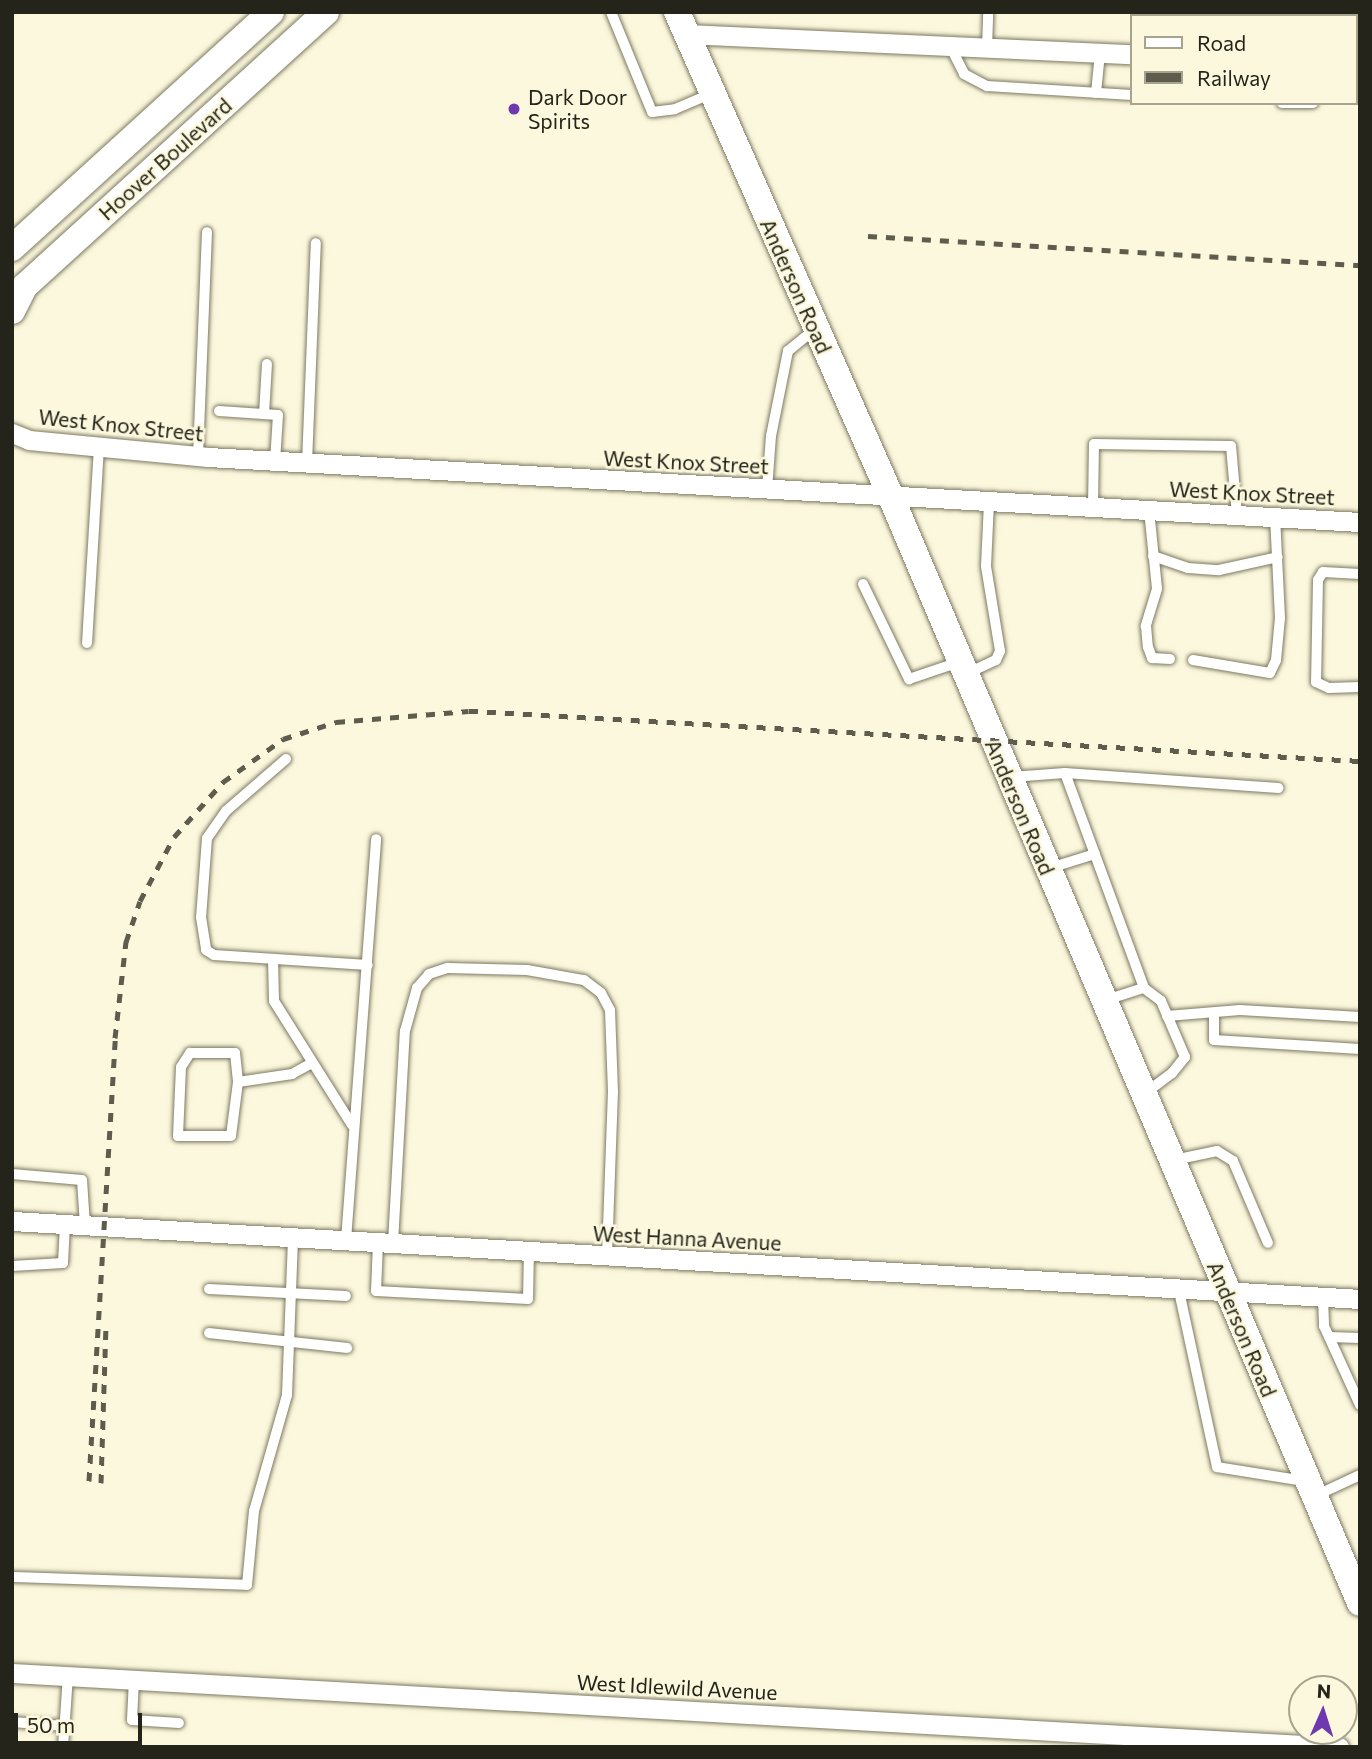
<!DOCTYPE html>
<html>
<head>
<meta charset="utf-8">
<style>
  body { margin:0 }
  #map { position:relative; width:1372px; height:1759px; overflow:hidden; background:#fcf8dd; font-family:Commissioner,sans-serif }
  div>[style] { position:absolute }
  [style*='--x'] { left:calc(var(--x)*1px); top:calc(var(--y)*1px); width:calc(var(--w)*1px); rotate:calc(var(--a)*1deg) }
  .roads { filter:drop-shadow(0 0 2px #7d7962) drop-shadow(0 0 2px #7d7962) }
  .lane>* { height:10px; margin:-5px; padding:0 5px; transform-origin:5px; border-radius:5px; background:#fff }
  .street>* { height:19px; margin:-9.5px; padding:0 9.5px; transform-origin:9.5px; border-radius:9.5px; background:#fff }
  .secondary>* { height:26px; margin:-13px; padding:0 13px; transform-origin:13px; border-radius:13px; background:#fff }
  .rail>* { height:5px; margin-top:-2.5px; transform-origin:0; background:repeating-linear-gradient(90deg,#5e5c4d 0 9px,transparent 0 18px) }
  .dots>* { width:19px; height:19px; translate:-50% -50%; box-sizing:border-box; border:4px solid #fcf8dd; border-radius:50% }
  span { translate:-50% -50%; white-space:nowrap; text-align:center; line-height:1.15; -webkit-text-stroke:5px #fcf8dd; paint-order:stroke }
  .poi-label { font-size:21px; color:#25241a }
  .left { translate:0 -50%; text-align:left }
  .street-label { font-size:21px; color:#25241a }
  .frame { position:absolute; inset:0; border:14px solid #25241a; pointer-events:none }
  .legend { position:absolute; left:1130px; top:14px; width:228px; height:91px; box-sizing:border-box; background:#fcf8dd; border:2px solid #a6a38f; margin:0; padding:9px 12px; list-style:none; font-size:21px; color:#25241a }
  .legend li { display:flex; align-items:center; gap:14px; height:35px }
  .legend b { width:35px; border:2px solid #a6a38f }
  .north { position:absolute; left:1288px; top:1675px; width:70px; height:70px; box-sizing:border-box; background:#fcf8dd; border:2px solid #a6a38f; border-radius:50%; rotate:3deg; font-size:19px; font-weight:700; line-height:28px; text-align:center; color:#25241a }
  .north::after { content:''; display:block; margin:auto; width:24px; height:32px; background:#6f38ae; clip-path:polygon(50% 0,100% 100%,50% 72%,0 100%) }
  .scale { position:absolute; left:14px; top:1713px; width:128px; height:32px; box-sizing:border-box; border:4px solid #25241a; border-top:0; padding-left:9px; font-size:21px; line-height:24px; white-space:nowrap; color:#25241a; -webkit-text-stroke:5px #fcf8dd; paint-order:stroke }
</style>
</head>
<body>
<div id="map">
  <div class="roads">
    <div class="lane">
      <div style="--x:611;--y:12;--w:108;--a:67.7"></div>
      <div style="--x:652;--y:112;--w:23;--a:-7"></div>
      <div style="--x:675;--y:109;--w:39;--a:-23"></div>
      <div style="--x:1213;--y:16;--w:4;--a:-90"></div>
      <div style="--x:950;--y:46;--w:31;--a:63"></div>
      <div style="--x:964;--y:74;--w:26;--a:28"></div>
      <div style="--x:987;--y:86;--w:145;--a:3.6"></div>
      <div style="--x:987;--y:48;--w:36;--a:-88"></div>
      <div style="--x:1096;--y:93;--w:40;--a:-84.3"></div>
      <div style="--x:1282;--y:103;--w:31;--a:0"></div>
      <div style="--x:219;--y:411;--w:59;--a:3.9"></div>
      <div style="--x:278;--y:415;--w:46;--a:93.7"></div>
      <div style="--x:264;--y:414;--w:50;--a:-86.6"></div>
      <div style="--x:198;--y:456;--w:224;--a:-87.7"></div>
      <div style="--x:307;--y:463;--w:220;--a:-87.7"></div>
      <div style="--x:767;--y:490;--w:54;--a:-85.8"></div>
      <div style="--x:771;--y:436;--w:87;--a:-78.7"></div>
      <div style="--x:788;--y:351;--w:33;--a:-39"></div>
      <div style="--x:1093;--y:507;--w:63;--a:-89.1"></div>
      <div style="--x:1094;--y:444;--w:137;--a:0.8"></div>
      <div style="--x:1231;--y:446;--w:68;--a:85"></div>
      <div style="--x:1149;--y:510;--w:79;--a:84.2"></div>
      <div style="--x:1157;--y:589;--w:39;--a:107"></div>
      <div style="--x:1146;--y:626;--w:21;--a:85"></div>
      <div style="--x:1148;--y:647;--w:12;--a:70"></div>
      <div style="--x:1152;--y:658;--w:18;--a:3"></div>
      <div style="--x:1153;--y:556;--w:37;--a:19"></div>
      <div style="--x:1188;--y:568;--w:31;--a:4"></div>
      <div style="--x:1219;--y:570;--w:60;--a:-12.4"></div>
      <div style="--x:1360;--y:574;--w:37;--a:-177"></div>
      <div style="--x:1323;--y:572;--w:9;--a:122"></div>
      <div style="--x:1318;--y:580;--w:102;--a:91.1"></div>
      <div style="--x:1316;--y:682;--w:14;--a:25"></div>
      <div style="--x:1329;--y:688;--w:31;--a:-2"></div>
      <div style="--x:863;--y:584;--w:106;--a:64.2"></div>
      <div style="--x:909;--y:679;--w:53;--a:-18.8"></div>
      <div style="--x:87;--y:643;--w:196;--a:-86.5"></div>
      <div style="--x:1193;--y:660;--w:78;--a:9.6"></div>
      <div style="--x:1270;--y:673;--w:14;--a:-65"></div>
      <div style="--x:1276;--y:660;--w:42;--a:-84.6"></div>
      <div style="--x:1280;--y:618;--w:101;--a:-92.8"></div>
      <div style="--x:968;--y:673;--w:31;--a:-25"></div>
      <div style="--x:996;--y:660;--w:10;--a:-66"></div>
      <div style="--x:1000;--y:651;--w:86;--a:-99.4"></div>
      <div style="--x:986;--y:566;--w:64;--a:-87.3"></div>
      <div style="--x:286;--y:759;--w:79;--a:139.1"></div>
      <div style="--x:226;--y:811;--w:33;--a:125"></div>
      <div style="--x:207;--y:838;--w:79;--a:94.3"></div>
      <div style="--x:201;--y:917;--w:33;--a:81"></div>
      <div style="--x:206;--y:950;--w:9;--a:32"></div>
      <div style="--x:214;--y:955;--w:154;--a:3.7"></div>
      <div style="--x:1065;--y:773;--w:214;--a:4"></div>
      <div style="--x:1011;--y:777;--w:54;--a:-4.2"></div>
      <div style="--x:1065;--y:773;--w:229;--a:69.8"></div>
      <div style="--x:1144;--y:988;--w:21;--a:37"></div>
      <div style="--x:1161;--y:1001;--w:61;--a:66.8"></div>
      <div style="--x:1185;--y:1057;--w:21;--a:129"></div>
      <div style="--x:1172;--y:1073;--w:34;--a:143"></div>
      <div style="--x:1050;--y:868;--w:47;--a:-17.3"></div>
      <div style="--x:273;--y:959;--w:42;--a:88.6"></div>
      <div style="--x:274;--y:1001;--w:146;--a:57.8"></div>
      <div style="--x:1106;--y:1000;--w:40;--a:-18"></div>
      <div style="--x:1214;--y:1013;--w:27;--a:90"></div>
      <div style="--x:1214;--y:1040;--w:146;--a:3.5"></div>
      <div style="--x:1167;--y:1016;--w:73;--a:-4.7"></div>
      <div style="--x:1240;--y:1010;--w:120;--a:3.3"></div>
      <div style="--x:238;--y:1082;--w:54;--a:97.4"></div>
      <div style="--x:231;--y:1136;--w:53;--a:180"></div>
      <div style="--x:178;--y:1136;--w:69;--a:-87.5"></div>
      <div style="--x:181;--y:1067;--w:17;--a:-57"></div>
      <div style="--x:190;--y:1053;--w:45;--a:0"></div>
      <div style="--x:235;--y:1053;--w:29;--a:84"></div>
      <div style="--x:238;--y:1082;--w:55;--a:-8.4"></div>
      <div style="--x:292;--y:1074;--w:23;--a:-29"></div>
      <div style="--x:1174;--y:1160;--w:44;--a:-11.8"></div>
      <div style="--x:1217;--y:1151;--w:19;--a:32"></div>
      <div style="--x:1233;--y:1161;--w:89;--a:66.9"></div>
      <div style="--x:12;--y:1174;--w:70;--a:4.9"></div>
      <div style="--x:82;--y:1180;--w:45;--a:86.2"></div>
      <div style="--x:346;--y:1240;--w:402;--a:-85.7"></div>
      <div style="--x:378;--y:1242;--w:49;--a:92.3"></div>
      <div style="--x:376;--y:1291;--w:152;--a:3"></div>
      <div style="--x:528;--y:1299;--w:47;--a:-88.8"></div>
      <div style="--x:393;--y:1243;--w:212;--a:-86.8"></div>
      <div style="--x:405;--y:1031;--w:45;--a:-74.4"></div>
      <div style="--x:417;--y:988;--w:18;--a:-49"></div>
      <div style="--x:429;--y:974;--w:20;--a:-18"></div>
      <div style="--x:448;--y:968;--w:79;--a:1.5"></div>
      <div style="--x:527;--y:970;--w:58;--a:10"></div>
      <div style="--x:584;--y:980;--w:21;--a:37"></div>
      <div style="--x:601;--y:993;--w:19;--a:62"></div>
      <div style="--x:610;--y:1010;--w:81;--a:87.9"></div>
      <div style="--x:613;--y:1091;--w:165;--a:92.1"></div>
      <div style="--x:12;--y:1266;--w:51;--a:-3.4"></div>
      <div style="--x:63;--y:1263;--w:39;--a:-87"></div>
      <div style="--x:209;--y:1289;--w:137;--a:2.9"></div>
      <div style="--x:1179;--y:1291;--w:180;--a:77.8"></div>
      <div style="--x:1217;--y:1467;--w:88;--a:9.1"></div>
      <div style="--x:1323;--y:1296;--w:30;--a:88"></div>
      <div style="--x:1324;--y:1326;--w:87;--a:65.5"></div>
      <div style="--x:209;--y:1333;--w:139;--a:6.2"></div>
      <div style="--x:1329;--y:1337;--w:31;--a:2"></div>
      <div style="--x:1315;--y:1496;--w:50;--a:-25"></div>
      <div style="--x:12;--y:1577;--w:235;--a:1.9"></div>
      <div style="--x:247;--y:1585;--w:74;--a:-84.6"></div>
      <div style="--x:254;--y:1511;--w:121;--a:-74.1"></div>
      <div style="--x:287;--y:1395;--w:158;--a:-87.8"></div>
      <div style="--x:134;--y:1680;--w:40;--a:92.9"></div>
      <div style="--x:132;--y:1720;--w:47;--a:3.7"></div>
      <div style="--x:12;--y:1722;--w:53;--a:4.3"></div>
      <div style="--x:63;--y:1747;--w:71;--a:-86"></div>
    </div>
    <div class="street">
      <div style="--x:686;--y:34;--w:446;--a:2.6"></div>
      <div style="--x:1356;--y:65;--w:4;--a:0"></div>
      <div style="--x:12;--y:433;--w:18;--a:22"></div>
      <div style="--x:29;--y:440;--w:180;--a:5.4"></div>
      <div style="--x:208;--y:457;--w:1154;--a:3.23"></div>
      <div style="--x:12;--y:1221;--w:1350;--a:3.31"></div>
      <div style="--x:12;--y:1673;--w:1329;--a:3.19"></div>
    </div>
    <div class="secondary">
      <div style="--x:677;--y:12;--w:530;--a:66.19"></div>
      <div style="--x:891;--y:497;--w:1201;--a:67.02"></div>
      <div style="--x:12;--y:248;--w:350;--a:-42.3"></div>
      <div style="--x:12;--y:311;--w:28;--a:-63"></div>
      <div style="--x:25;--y:286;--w:407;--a:-42.3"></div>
    </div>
  </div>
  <div class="rail">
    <div style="--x:868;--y:236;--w:493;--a:3.4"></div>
    <div style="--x:89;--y:1481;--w:444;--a:-86.6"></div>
    <div style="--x:115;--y:1038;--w:97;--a:-83.5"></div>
    <div style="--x:126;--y:942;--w:43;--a:-71.1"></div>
    <div style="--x:140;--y:901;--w:72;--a:-62"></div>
    <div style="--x:174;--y:837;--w:74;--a:-48.3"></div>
    <div style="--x:223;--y:782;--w:74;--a:-35.6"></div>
    <div style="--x:283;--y:739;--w:56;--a:-17.8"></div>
    <div style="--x:336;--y:722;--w:133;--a:-4.7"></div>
    <div style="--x:469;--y:711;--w:892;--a:3.21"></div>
    <div style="--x:101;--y:1483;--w:158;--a:-88.2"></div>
  </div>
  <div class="dots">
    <div style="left:514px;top:109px;background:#6f38ae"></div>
  </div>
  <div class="poi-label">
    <span class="left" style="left:528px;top:109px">Dark Door<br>Spirits</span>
  </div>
  <div class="street-label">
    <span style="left:165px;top:159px;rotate:-42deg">Hoover Boulevard</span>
    <span style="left:796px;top:286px;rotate:66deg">Anderson Road</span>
    <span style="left:121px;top:425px;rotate:6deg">West Knox Street</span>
    <span style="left:686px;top:462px;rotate:3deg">West Knox Street</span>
    <span style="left:1252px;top:493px;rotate:3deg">West Knox Street</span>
    <span style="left:1020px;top:807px;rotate:67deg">Anderson Road</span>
    <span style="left:687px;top:1238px;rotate:3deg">West Hanna Avenue</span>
    <span style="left:1242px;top:1329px;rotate:67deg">Anderson Road</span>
    <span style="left:677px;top:1687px;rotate:3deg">West Idlewild Avenue</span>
  </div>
  <div class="frame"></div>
  <ul class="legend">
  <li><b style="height:9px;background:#fff"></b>Road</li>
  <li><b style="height:9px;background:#5e5c4d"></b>Railway</li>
  </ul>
  <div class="north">N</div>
  <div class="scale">50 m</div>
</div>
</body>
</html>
